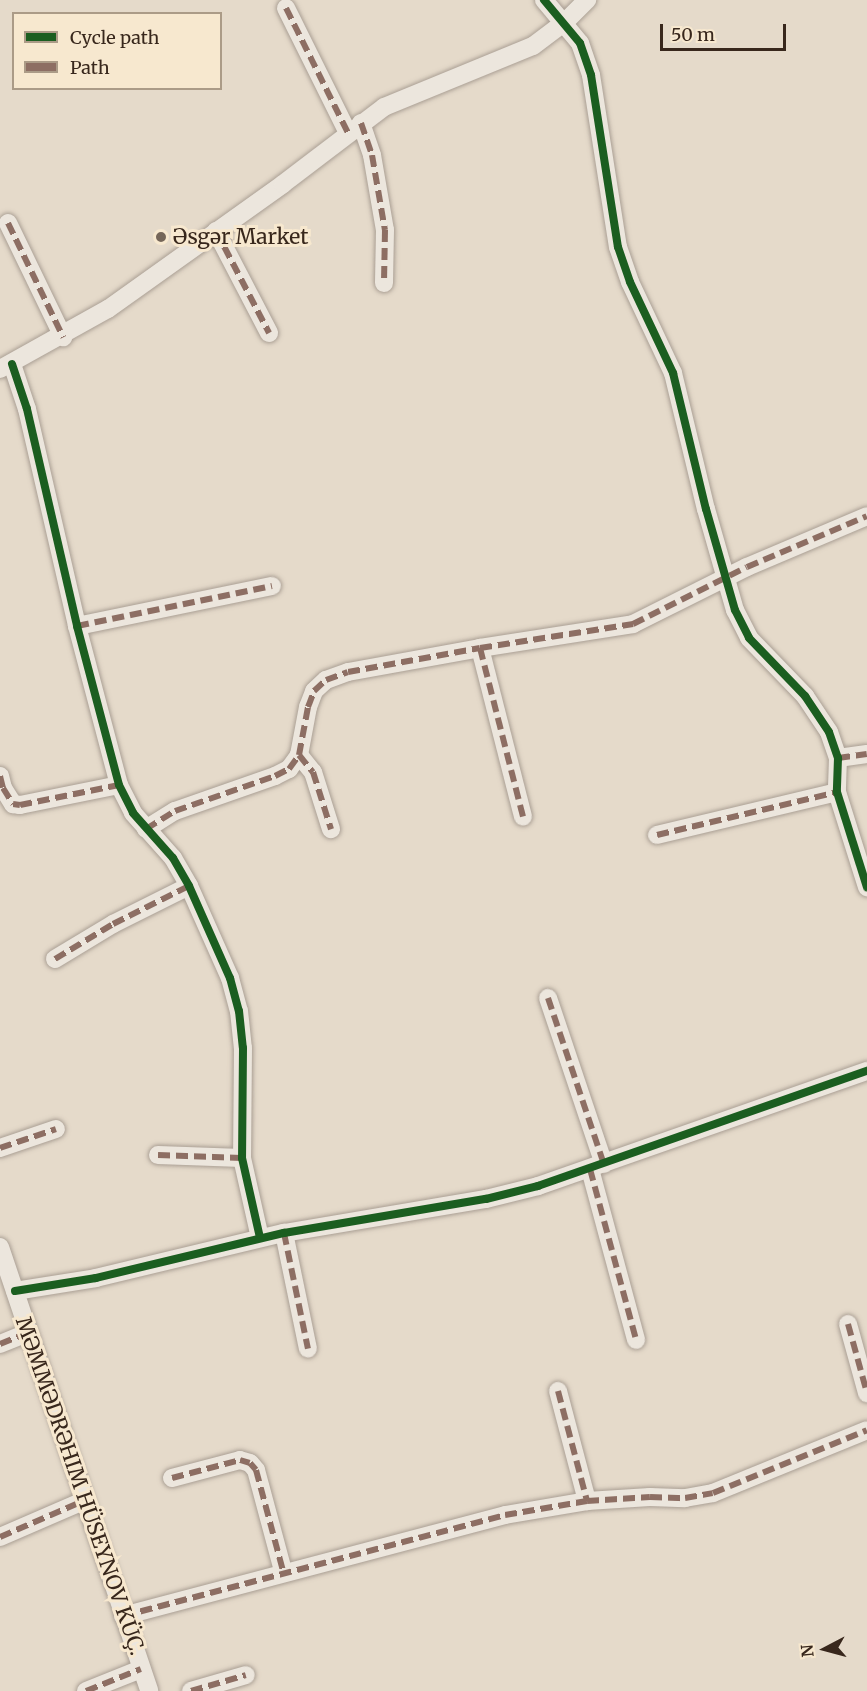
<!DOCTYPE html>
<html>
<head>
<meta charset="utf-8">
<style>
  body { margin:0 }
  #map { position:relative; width:867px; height:1691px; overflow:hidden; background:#e5daca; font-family:Merriweather,serif }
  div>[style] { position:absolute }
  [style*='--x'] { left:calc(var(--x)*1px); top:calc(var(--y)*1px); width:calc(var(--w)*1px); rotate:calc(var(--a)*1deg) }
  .roads { filter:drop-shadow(0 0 2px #aa9f94) drop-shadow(0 0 2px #aa9f94) }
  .minor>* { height:18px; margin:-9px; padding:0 9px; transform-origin:9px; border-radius:9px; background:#ece6dd }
  .quiet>* { height:6px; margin-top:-3px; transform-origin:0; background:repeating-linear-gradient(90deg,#8d6e63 0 12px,transparent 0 18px) }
  .cycleway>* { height:8px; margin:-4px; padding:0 4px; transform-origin:4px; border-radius:4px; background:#1b5e20 }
  .dots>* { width:16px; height:16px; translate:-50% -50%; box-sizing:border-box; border:3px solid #f7e8cf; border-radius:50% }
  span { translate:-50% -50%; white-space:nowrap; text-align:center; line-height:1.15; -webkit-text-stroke:6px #f7e8cf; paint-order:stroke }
  .poi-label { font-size:21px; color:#38271c }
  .left { translate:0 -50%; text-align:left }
  .street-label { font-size:21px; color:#38271c }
  .legend { position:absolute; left:12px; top:12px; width:210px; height:78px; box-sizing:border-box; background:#f7e8cf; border:2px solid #ab9b87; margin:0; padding:8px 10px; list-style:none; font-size:18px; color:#38271c }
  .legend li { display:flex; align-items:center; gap:12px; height:30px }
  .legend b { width:30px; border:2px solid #ab9b87 }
  .north { position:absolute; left:795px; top:1619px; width:60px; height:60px; -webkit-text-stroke:4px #f7e8cf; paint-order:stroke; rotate:264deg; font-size:16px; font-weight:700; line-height:24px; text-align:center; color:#38271c }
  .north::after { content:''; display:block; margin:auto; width:21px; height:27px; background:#38271c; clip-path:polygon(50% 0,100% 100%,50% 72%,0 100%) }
  .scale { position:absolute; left:660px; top:24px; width:126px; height:27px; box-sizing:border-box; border:3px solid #38271c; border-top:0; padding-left:8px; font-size:18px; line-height:21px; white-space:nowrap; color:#38271c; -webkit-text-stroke:4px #f7e8cf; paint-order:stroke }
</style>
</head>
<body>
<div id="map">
  <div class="roads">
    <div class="minor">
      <div style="--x:544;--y:0;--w:56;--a:50.1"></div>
      <div style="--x:580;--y:43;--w:34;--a:71"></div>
      <div style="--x:591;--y:75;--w:174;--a:81.1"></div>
      <div style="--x:618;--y:247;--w:37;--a:71"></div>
      <div style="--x:630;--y:282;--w:101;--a:64.7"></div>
      <div style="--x:673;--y:373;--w:140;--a:76.4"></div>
      <div style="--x:706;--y:509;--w:105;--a:74"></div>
      <div style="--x:735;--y:610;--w:31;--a:63"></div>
      <div style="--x:749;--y:638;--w:81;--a:46"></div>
      <div style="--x:805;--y:696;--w:43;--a:56.3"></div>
      <div style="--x:829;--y:732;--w:28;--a:71"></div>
      <div style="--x:838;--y:758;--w:34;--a:92"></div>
      <div style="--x:837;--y:792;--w:100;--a:72.5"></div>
      <div style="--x:286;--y:8;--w:140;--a:63.6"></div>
      <div style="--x:361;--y:123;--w:34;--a:71"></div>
      <div style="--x:372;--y:155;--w:76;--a:80.2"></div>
      <div style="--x:385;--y:230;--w:53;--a:91.1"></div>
      <div style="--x:8;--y:223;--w:127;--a:64.2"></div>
      <div style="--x:216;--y:231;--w:115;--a:62.5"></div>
      <div style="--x:12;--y:364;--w:47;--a:71.6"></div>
      <div style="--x:27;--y:409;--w:223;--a:77"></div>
      <div style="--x:77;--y:626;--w:164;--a:75.2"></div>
      <div style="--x:119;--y:785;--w:31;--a:63"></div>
      <div style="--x:133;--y:813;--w:60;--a:48.4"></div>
      <div style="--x:173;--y:858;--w:32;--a:60"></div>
      <div style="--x:189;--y:886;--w:101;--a:66"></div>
      <div style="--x:230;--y:978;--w:34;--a:75"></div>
      <div style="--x:239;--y:1011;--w:37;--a:84"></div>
      <div style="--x:243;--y:1048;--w:110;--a:90.5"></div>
      <div style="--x:242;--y:1158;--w:82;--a:77.3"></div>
      <div style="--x:0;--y:369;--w:124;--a:-29.1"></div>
      <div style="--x:108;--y:309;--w:215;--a:-35.5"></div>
      <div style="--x:283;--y:184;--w:127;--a:-37.3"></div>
      <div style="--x:384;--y:107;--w:161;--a:-22.3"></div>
      <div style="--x:533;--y:46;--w:39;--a:-37"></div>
      <div style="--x:564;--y:23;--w:33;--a:-45"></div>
      <div style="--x:77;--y:626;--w:199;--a:-11.6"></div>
      <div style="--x:480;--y:648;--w:174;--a:75.7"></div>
      <div style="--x:299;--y:755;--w:22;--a:51"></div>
      <div style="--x:313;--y:772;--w:60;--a:72.5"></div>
      <div style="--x:838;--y:758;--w:29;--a:-8"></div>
      <div style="--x:0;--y:776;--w:12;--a:76"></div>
      <div style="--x:3;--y:788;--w:19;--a:58"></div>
      <div style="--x:13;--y:804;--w:7;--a:8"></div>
      <div style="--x:20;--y:805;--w:101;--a:-11.4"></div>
      <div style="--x:146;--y:829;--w:34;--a:-32"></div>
      <div style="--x:175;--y:811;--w:106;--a:-19.3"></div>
      <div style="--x:275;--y:776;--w:16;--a:-27"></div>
      <div style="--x:289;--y:769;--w:17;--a:-54"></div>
      <div style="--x:299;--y:755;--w:49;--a:-79.4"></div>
      <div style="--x:308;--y:707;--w:17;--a:-69"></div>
      <div style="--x:314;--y:691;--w:16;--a:-43"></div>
      <div style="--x:326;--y:680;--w:23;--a:-20"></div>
      <div style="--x:348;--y:672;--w:134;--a:-10.3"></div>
      <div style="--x:480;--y:648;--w:155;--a:-8.9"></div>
      <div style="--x:633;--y:624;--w:127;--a:-26.6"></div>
      <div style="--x:747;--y:567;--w:130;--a:-23"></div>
      <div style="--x:657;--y:835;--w:185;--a:-13.4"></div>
      <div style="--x:55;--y:959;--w:68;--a:-31.1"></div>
      <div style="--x:113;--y:924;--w:85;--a:-26.6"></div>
      <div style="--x:548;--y:998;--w:175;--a:71.4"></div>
      <div style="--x:0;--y:1148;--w:59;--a:-18.7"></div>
      <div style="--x:158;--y:1155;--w:84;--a:2"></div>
      <div style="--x:590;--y:1169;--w:177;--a:74.9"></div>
      <div style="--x:284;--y:1233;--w:118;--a:78.3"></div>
      <div style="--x:0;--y:1247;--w:468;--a:71.4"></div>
      <div style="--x:15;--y:1291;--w:82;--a:-9.1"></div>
      <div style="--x:96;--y:1278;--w:193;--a:-13.5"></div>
      <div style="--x:284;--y:1233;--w:205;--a:-9.6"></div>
      <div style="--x:486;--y:1199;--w:54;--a:-14"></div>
      <div style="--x:538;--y:1186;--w:349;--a:-19.3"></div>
      <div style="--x:848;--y:1324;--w:72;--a:74.6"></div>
      <div style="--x:0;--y:1344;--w:29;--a:-22"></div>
      <div style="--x:558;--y:1391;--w:114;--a:75.2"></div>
      <div style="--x:172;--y:1478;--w:70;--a:-14.8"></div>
      <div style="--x:240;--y:1460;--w:10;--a:17"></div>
      <div style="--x:250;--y:1463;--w:9;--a:49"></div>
      <div style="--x:256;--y:1470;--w:105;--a:75"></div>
      <div style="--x:0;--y:1537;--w:90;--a:-23.4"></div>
      <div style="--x:123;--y:1616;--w:395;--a:-14.8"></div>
      <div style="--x:505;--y:1515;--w:83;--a:-9.7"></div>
      <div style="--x:587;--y:1501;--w:63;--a:-3.6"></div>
      <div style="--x:650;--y:1497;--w:35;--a:2"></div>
      <div style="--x:685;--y:1498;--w:28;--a:-10"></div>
      <div style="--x:713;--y:1493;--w:166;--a:-22.2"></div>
      <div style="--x:86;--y:1691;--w:59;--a:-21.8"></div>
      <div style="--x:191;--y:1691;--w:57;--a:-16.2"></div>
    </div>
  </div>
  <div class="quiet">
    <div style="--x:286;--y:8;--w:140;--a:63.6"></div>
    <div style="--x:361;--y:123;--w:34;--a:71"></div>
    <div style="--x:372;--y:155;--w:76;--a:80.2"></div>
    <div style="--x:385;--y:230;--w:53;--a:91.1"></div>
    <div style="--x:8;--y:223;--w:127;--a:64.2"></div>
    <div style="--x:216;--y:231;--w:115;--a:62.5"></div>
    <div style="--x:77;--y:626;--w:199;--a:-11.6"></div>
    <div style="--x:480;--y:648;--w:174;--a:75.7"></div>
    <div style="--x:299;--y:755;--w:22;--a:51"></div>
    <div style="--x:313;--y:772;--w:60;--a:72.5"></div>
    <div style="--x:838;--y:758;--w:29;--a:-8"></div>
    <div style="--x:0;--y:776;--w:12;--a:76"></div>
    <div style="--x:3;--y:788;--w:19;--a:58"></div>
    <div style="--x:13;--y:804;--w:7;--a:8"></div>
    <div style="--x:20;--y:805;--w:101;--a:-11.4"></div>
    <div style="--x:146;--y:829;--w:34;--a:-32"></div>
    <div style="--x:175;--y:811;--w:106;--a:-19.3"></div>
    <div style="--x:275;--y:776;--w:16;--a:-27"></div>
    <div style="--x:289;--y:769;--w:17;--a:-54"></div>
    <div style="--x:299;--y:755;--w:49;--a:-79.4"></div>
    <div style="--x:308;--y:707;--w:17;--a:-69"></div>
    <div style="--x:314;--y:691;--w:16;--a:-43"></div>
    <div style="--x:326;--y:680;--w:23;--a:-20"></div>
    <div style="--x:348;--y:672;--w:134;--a:-10.3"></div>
    <div style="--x:480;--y:648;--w:155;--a:-8.9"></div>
    <div style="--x:633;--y:624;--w:127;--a:-26.6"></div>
    <div style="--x:747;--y:567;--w:130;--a:-23"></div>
    <div style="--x:657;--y:835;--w:185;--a:-13.4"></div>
    <div style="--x:55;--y:959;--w:68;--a:-31.1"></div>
    <div style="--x:113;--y:924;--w:85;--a:-26.6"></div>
    <div style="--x:548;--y:998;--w:175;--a:71.4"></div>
    <div style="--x:0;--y:1148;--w:59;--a:-18.7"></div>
    <div style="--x:158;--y:1155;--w:84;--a:2"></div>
    <div style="--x:590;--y:1169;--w:177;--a:74.9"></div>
    <div style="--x:284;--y:1233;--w:118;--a:78.3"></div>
    <div style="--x:848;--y:1324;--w:72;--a:74.6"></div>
    <div style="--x:0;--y:1344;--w:29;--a:-22"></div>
    <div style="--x:558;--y:1391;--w:114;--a:75.2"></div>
    <div style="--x:172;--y:1478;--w:70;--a:-14.8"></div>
    <div style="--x:240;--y:1460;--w:10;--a:17"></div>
    <div style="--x:250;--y:1463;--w:9;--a:49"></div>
    <div style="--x:256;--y:1470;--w:105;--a:75"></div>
    <div style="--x:0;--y:1537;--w:90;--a:-23.4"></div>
    <div style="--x:123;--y:1616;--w:395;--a:-14.8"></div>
    <div style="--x:505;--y:1515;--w:83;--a:-9.7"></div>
    <div style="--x:587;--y:1501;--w:63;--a:-3.6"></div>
    <div style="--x:650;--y:1497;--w:35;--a:2"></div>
    <div style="--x:685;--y:1498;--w:28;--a:-10"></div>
    <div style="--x:713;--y:1493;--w:166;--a:-22.2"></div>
    <div style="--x:86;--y:1691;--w:59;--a:-21.8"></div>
    <div style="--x:191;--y:1691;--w:57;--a:-16.2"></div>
  </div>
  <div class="cycleway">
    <div style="--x:544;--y:0;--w:56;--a:50.1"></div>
    <div style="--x:580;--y:43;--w:34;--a:71"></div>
    <div style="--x:591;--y:75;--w:174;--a:81.1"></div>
    <div style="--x:618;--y:247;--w:37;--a:71"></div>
    <div style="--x:630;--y:282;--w:101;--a:64.7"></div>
    <div style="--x:673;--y:373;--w:140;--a:76.4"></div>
    <div style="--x:706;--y:509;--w:105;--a:74"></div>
    <div style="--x:735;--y:610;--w:31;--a:63"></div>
    <div style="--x:749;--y:638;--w:81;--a:46"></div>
    <div style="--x:805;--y:696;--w:43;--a:56.3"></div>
    <div style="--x:829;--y:732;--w:28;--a:71"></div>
    <div style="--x:838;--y:758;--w:34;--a:92"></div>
    <div style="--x:837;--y:792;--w:100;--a:72.5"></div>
    <div style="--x:12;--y:364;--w:47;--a:71.6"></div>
    <div style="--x:27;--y:409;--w:223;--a:77"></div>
    <div style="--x:77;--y:626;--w:164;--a:75.2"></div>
    <div style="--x:119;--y:785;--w:31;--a:63"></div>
    <div style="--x:133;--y:813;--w:60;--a:48.4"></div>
    <div style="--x:173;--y:858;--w:32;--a:60"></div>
    <div style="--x:189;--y:886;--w:101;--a:66"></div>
    <div style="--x:230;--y:978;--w:34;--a:75"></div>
    <div style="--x:239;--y:1011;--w:37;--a:84"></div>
    <div style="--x:243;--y:1048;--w:110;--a:90.5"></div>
    <div style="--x:242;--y:1158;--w:82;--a:77.3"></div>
    <div style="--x:15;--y:1291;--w:82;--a:-9.1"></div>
    <div style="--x:96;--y:1278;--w:193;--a:-13.5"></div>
    <div style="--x:284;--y:1233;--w:205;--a:-9.6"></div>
    <div style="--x:486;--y:1199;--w:54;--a:-14"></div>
    <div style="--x:538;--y:1186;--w:349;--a:-19.3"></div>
  </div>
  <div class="dots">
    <div style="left:161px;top:237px;background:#756659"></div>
  </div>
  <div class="poi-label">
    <span class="left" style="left:173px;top:237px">Əsgər Market</span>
  </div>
  <div class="street-label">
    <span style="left:80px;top:1486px;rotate:71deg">MƏMMƏDRƏHIM HÜSEYNOV KÜÇ.</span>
  </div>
  <ul class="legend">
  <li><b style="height:8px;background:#1b5e20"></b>Cycle path</li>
  <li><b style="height:8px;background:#8d6e63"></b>Path</li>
  </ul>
  <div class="north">N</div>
  <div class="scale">50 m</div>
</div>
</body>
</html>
